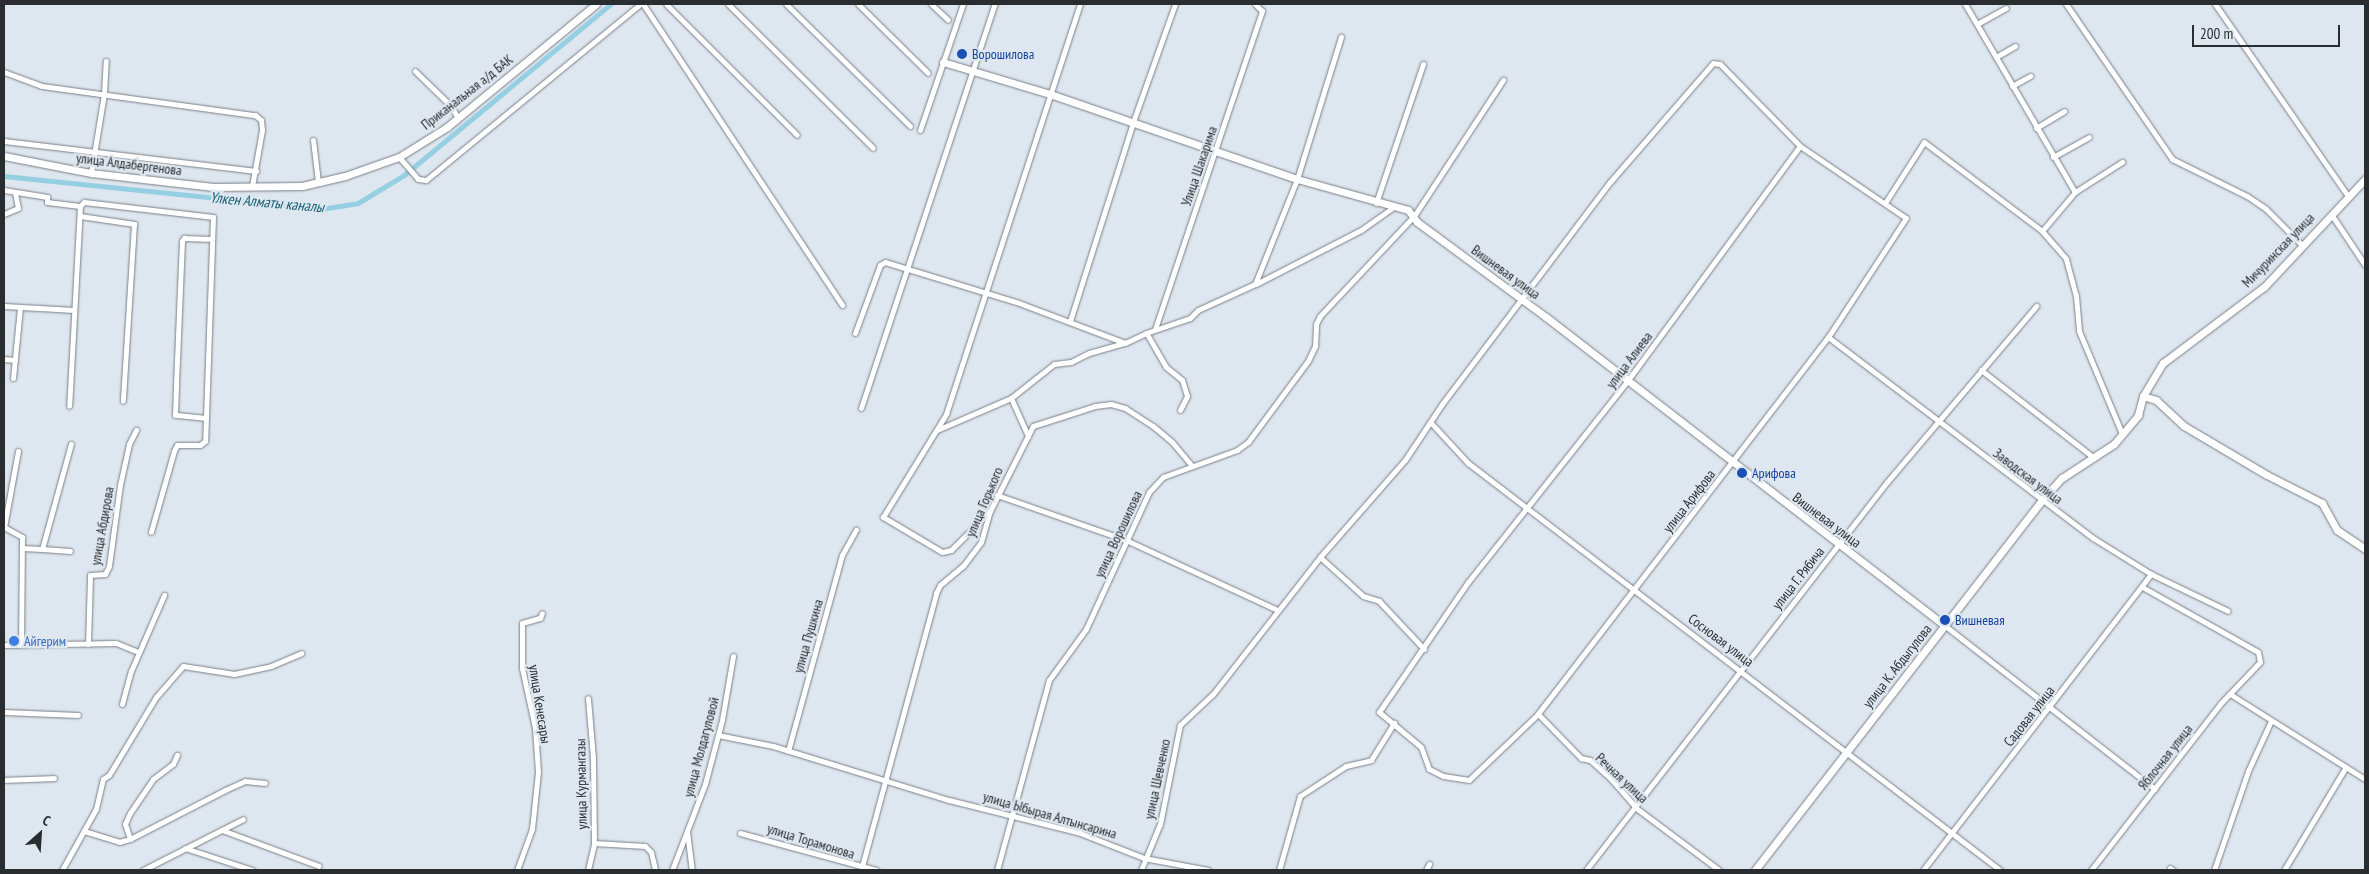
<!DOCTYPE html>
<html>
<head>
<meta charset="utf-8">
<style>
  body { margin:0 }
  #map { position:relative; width:2369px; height:874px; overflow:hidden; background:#dee6ef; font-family:"PT Sans Narrow",sans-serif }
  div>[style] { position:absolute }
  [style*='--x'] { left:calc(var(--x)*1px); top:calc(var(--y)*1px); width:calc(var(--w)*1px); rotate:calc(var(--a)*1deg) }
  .canal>* { height:5px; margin:-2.5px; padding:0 2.5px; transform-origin:2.5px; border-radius:2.5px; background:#95d0e2 }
  .roads { filter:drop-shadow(0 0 1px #787f86) drop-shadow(0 0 1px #787f86) }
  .street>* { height:5px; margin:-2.5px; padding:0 2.5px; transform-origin:2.5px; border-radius:2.5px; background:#fff }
  .secondary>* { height:7px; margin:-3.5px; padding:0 3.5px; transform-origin:3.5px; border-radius:3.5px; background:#fff }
  .dots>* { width:14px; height:14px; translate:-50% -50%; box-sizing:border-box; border:2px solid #dee6ef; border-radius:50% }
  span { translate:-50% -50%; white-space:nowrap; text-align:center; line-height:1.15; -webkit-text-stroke:4.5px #dee6ef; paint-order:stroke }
  .transit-label { font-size:14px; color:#164399 }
  .left { translate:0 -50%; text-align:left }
  .street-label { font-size:14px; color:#2a2d30 }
  .shop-label { font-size:14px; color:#366cbe }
  .water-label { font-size:15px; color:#125f73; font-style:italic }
  .frame { position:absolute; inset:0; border:5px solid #2a2d30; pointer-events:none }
  .north { position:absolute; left:15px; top:809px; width:50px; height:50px; -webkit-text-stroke:4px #dee6ef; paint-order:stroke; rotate:26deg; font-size:14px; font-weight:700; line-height:20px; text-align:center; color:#2a2d30 }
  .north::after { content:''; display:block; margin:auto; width:18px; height:22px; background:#2a2d30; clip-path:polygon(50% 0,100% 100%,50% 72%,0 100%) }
  .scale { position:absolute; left:2192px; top:25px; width:148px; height:22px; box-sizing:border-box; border:2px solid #2a2d30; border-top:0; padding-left:6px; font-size:15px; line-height:18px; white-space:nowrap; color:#2a2d30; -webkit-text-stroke:4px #dee6ef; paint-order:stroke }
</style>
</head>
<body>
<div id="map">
  <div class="canal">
    <div style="--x:4;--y:176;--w:319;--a:5.9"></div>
    <div style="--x:321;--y:209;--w:37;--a:-9"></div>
    <div style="--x:358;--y:203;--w:54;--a:-31.3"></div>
    <div style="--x:404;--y:175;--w:268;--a:-39.6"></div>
  </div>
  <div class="roads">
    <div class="street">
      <div style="--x:643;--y:4;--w:361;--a:56.5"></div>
      <div style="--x:666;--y:4;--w:185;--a:45"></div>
      <div style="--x:728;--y:4;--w:204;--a:44.8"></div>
      <div style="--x:786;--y:4;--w:174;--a:44.5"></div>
      <div style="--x:858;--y:4;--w:98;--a:44.6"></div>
      <div style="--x:931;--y:4;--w:23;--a:43"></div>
      <div style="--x:1965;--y:4;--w:218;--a:59.7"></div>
      <div style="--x:2075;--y:192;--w:51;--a:130.2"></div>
      <div style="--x:2066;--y:4;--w:188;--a:55.6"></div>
      <div style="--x:2172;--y:159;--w:84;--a:26.3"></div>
      <div style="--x:2247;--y:196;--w:23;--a:34"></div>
      <div style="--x:2266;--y:209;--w:49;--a:45"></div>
      <div style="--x:2215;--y:4;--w:234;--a:55.3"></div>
      <div style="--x:1977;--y:24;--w:33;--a:-29"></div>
      <div style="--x:1996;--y:57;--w:22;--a:-30"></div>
      <div style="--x:415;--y:71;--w:50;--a:44.2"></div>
      <div style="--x:451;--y:106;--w:14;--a:60"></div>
      <div style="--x:4;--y:72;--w:40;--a:20.2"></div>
      <div style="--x:42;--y:86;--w:215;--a:7.8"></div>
      <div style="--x:255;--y:115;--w:8;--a:40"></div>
      <div style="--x:261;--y:120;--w:10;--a:84"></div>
      <div style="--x:262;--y:130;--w:57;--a:100.1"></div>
      <div style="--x:2012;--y:86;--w:21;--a:-29"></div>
      <div style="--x:2036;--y:128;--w:33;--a:-31"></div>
      <div style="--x:920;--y:130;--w:133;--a:-71.2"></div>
      <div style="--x:313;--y:140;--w:42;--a:83.2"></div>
      <div style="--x:4;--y:141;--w:254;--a:6.8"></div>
      <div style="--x:399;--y:157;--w:29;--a:49"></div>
      <div style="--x:418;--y:179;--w:8;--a:7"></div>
      <div style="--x:426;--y:180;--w:277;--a:-39.4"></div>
      <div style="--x:2053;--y:157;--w:41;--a:-29.1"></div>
      <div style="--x:91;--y:173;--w:80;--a:-80.7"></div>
      <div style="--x:104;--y:94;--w:33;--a:-87"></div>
      <div style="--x:4;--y:190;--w:44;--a:9.2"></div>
      <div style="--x:47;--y:197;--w:5;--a:90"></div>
      <div style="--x:47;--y:202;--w:33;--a:7"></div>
      <div style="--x:80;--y:206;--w:200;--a:93.1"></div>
      <div style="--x:2075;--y:192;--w:56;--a:-32.6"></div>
      <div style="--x:1376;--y:203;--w:147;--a:-71.3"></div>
      <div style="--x:1885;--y:203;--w:72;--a:-57.4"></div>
      <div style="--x:1924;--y:142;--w:148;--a:37"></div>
      <div style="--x:2042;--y:231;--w:37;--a:49"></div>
      <div style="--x:2066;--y:259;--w:38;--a:75"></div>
      <div style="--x:2076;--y:296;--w:35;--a:85"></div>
      <div style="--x:2079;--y:331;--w:112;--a:67.3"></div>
      <div style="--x:80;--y:206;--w:6;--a:-45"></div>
      <div style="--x:84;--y:202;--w:130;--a:6.6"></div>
      <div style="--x:213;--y:217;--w:224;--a:92"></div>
      <div style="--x:205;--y:441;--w:6;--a:141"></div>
      <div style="--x:200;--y:445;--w:23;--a:180"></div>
      <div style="--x:177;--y:445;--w:7;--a:117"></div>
      <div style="--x:174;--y:451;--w:84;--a:105.9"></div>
      <div style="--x:4;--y:214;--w:15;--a:-23"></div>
      <div style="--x:18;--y:208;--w:16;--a:-101"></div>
      <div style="--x:2331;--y:214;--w:61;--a:56.3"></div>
      <div style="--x:80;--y:216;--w:55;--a:8.4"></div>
      <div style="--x:134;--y:224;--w:177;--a:93.6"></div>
      <div style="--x:1256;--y:284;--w:118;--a:-27.2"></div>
      <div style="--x:1361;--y:230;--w:42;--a:-35.2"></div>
      <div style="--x:4;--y:306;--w:70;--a:3.3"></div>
      <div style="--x:1070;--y:321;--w:209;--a:-72.4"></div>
      <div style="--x:1133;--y:122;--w:125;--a:-70.4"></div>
      <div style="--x:1155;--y:329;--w:336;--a:-71.4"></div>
      <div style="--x:1262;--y:11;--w:10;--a:-135"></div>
      <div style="--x:855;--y:333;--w:72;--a:-69.8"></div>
      <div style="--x:880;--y:265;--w:6;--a:-31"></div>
      <div style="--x:885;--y:262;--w:140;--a:17"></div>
      <div style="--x:1019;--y:303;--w:113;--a:20.7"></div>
      <div style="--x:1125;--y:343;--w:23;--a:-25"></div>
      <div style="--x:1828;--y:337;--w:333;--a:37.2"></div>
      <div style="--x:2093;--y:538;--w:68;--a:31.8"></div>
      <div style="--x:2151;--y:574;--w:85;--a:25.7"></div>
      <div style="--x:4;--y:359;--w:11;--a:5"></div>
      <div style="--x:1981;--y:370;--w:143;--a:37.9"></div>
      <div style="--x:13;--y:378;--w:70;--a:-84.3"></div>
      <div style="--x:1011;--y:398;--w:42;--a:65.9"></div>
      <div style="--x:861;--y:408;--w:426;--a:-71.7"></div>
      <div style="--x:1180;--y:410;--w:16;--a:-63"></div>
      <div style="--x:1187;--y:396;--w:17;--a:-107"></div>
      <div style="--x:1182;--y:380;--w:21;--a:-141"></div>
      <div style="--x:1166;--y:367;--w:39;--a:-120"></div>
      <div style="--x:1146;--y:333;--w:46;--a:-18.8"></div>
      <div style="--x:1190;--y:318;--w:11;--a:-45"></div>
      <div style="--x:1198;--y:310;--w:63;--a:-24.5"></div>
      <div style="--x:1255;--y:284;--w:113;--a:-68.2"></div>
      <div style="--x:1297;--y:179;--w:149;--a:-72.8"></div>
      <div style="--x:206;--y:418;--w:31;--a:-174"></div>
      <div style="--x:175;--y:415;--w:31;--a:-88"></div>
      <div style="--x:176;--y:384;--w:143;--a:-87.6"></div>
      <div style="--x:182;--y:241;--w:4;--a:-56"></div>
      <div style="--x:184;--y:238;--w:28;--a:2"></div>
      <div style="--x:1432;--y:424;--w:53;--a:47.3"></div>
      <div style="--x:1468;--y:463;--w:670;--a:37.42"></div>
      <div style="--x:937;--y:430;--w:81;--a:-23.4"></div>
      <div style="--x:1011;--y:398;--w:55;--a:-38.3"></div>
      <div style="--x:1054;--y:364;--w:17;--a:-7"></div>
      <div style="--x:1071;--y:362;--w:20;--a:-27"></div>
      <div style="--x:1089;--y:353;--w:37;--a:-16"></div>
      <div style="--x:18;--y:451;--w:77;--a:100.4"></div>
      <div style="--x:4;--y:527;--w:21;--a:29"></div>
      <div style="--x:22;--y:537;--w:108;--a:90.5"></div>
      <div style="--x:997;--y:495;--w:139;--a:19.3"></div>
      <div style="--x:1128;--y:541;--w:164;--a:24.8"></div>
      <div style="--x:990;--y:511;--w:55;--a:135"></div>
      <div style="--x:951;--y:550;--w:9;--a:167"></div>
      <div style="--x:942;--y:552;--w:69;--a:-149.3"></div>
      <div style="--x:883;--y:517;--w:121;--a:-58.5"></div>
      <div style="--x:946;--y:414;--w:431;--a:-71.9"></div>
      <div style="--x:22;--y:548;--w:20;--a:3"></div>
      <div style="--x:42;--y:549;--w:109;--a:-74.6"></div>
      <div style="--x:42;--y:549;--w:28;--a:4"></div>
      <div style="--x:1320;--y:557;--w:58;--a:42.2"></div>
      <div style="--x:1363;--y:596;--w:17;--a:17"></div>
      <div style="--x:1379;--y:601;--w:66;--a:46.8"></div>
      <div style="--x:1944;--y:625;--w:267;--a:37.9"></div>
      <div style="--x:88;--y:644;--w:69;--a:-88.3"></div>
      <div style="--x:90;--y:575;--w:15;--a:-4"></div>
      <div style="--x:105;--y:574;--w:9;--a:-63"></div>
      <div style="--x:109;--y:566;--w:82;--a:-82.3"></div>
      <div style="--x:120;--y:485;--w:42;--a:-77.6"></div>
      <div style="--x:129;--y:444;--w:16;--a:-63"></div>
      <div style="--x:4;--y:645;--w:112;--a:-1"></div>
      <div style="--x:116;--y:643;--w:24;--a:22"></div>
      <div style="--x:2230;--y:694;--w:160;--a:32.2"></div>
      <div style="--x:122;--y:704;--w:34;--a:-75"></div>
      <div style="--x:131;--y:671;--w:83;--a:-66.5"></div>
      <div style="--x:4;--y:712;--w:74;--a:2.3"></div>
      <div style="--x:1538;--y:714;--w:62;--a:45.7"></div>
      <div style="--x:1581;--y:758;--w:9;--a:13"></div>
      <div style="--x:1590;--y:760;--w:30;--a:42"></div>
      <div style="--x:1612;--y:780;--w:37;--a:49"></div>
      <div style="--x:1636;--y:808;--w:104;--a:36.8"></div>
      <div style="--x:718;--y:735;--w:56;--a:11.3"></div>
      <div style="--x:773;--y:746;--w:184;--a:17.1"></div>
      <div style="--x:949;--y:800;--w:135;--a:14.1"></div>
      <div style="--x:1080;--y:833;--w:69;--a:21.3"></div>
      <div style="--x:1144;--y:858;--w:65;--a:10.6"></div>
      <div style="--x:788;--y:751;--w:203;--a:-74.6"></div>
      <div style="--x:842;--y:555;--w:29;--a:-61"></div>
      <div style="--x:4;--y:780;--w:50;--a:-2.3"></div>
      <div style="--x:222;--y:830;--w:103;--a:20.4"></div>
      <div style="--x:84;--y:831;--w:37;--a:17"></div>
      <div style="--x:119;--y:842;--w:11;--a:-15"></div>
      <div style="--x:130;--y:839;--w:16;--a:-108"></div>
      <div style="--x:125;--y:824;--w:12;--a:-66"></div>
      <div style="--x:130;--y:813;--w:41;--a:-55.9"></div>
      <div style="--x:153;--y:779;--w:25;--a:-37"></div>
      <div style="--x:173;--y:764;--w:10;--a:-66"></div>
      <div style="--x:687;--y:831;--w:39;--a:83"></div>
      <div style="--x:740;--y:833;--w:141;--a:15.2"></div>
      <div style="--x:130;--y:839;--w:107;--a:-27.3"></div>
      <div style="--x:225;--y:790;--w:22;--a:-24"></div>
      <div style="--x:245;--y:781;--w:20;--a:6"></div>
      <div style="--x:594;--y:843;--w:51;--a:3.4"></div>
      <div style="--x:645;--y:846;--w:8;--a:45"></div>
      <div style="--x:651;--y:852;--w:18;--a:77"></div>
      <div style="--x:185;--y:848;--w:71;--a:18.2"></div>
      <div style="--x:2170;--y:868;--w:4;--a:34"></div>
      <div style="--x:62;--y:870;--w:70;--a:-60.9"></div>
      <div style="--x:96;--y:809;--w:31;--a:-77"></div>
      <div style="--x:103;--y:779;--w:7;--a:-34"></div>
      <div style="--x:109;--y:775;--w:91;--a:-58.9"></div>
      <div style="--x:156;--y:697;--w:41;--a:-48.9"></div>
      <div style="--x:183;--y:666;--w:52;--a:8.9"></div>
      <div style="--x:234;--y:674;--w:38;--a:-12"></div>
      <div style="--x:271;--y:666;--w:33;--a:-23"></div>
      <div style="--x:143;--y:870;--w:112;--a:-27"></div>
      <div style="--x:517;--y:870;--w:44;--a:-69.9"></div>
      <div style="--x:532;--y:829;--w:57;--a:-84"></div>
      <div style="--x:538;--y:772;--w:44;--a:-93.9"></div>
      <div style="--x:535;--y:728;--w:61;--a:-102.2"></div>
      <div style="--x:522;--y:668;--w:45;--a:-90"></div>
      <div style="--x:522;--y:623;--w:19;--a:-16"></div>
      <div style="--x:540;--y:618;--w:5;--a:-68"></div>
      <div style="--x:588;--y:870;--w:28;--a:-77"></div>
      <div style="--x:594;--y:843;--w:85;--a:-90.7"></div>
      <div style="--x:593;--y:758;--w:60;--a:-94.8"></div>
      <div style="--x:672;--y:870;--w:92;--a:-69"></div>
      <div style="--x:705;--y:784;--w:66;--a:-75.1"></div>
      <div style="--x:722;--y:720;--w:65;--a:-80.2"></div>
      <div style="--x:861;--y:870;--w:287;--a:-74.8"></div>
      <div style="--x:936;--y:593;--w:9;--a:-63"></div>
      <div style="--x:940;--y:585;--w:30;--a:-40"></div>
      <div style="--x:963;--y:566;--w:30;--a:-53"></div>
      <div style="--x:981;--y:542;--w:32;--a:-74"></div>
      <div style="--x:990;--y:511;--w:95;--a:-63.2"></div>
      <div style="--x:1033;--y:426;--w:65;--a:-17.9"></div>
      <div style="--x:1095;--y:406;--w:16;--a:-7"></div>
      <div style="--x:1111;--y:404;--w:15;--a:16"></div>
      <div style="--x:1125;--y:408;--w:33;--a:33"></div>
      <div style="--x:1153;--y:426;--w:25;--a:40"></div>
      <div style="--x:1172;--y:442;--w:31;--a:50"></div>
      <div style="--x:997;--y:870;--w:197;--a:-74.7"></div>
      <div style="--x:1049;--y:680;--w:63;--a:-54"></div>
      <div style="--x:1086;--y:629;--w:151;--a:-65.3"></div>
      <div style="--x:1149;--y:492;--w:21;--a:-47"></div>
      <div style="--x:1163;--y:477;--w:79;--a:-20"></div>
      <div style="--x:1237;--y:450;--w:14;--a:-36"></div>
      <div style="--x:1248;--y:442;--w:101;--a:-53.5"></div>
      <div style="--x:1308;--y:361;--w:17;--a:-65"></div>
      <div style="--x:1315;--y:346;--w:22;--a:-87"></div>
      <div style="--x:1316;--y:324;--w:9;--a:-63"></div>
      <div style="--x:1320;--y:316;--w:137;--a:-46.8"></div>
      <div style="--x:1414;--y:216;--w:163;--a:-56.8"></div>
      <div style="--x:1141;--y:870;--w:50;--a:-67.6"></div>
      <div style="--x:1160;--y:824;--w:101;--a:-78.6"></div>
      <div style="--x:1180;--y:725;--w:45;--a:-43.2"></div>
      <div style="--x:1213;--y:694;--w:174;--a:-52"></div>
      <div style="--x:1320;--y:557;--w:129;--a:-48.8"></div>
      <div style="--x:1405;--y:460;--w:67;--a:-56.5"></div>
      <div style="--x:1442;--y:404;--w:278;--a:-52.9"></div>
      <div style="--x:1610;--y:182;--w:157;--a:-49.1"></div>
      <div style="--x:1713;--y:63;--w:7;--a:8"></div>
      <div style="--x:1720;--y:64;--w:115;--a:45.7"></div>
      <div style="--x:1800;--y:146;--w:128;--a:34.2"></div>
      <div style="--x:1906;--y:218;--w:142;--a:123.2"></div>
      <div style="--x:1828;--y:337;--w:476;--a:127.6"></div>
      <div style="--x:1538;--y:714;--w:95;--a:136.3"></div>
      <div style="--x:1469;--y:780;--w:26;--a:-171"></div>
      <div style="--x:1443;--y:776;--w:16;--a:-153"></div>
      <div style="--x:1429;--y:769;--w:23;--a:-110"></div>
      <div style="--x:1421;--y:747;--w:55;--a:-140.2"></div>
      <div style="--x:1379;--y:712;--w:158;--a:-55.6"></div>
      <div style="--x:1468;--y:582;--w:258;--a:-51.6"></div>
      <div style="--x:1628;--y:380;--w:290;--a:-53.7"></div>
      <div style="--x:1279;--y:870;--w:77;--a:-74.2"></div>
      <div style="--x:1300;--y:796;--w:55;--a:-33.1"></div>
      <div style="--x:1346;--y:766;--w:26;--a:-13"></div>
      <div style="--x:1371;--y:760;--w:44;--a:-58.1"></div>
      <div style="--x:1426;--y:870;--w:7;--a:-63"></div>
      <div style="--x:1586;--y:870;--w:491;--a:-52.2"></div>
      <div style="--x:1887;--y:482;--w:231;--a:-49.7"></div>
      <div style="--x:1923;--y:870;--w:374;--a:-52.4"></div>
      <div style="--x:2091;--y:870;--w:210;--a:-52.1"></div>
      <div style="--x:2220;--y:704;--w:58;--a:-46.4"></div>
      <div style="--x:2260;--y:662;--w:10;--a:-101"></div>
      <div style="--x:2258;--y:652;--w:133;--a:-150.7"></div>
      <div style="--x:2214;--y:870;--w:105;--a:-71"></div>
      <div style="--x:2248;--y:771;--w:55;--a:-65.3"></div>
      <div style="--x:2284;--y:870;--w:120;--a:-59"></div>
    </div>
    <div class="secondary">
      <div style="--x:943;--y:62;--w:112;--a:16.7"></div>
      <div style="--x:1050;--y:94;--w:261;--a:19"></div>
      <div style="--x:1297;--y:179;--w:115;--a:15.6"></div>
      <div style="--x:1408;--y:210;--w:15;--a:53"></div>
      <div style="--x:1417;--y:222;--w:160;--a:36.4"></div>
      <div style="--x:1546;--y:317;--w:503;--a:37.74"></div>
      <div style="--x:4;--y:156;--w:89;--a:11.1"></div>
      <div style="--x:91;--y:173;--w:123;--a:6.5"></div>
      <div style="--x:213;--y:187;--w:89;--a:-0.6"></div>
      <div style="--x:302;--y:186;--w:44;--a:-13.1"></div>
      <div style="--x:345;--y:176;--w:57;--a:-19.4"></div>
      <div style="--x:399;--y:157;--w:57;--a:-32"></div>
      <div style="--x:447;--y:127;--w:193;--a:-39.5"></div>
      <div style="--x:2143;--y:396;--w:14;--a:17"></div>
      <div style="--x:2156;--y:400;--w:38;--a:43"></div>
      <div style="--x:2184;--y:426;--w:96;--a:30.6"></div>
      <div style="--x:2267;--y:475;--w:62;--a:27"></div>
      <div style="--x:2322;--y:503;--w:31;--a:61"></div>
      <div style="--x:2337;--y:530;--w:34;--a:34"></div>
      <div style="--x:1755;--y:870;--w:467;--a:-52.2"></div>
      <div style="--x:2041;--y:501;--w:31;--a:-48"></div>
      <div style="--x:2062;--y:478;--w:62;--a:-33.2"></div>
      <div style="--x:2114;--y:444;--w:38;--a:-50"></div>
      <div style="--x:2138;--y:415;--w:20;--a:-75"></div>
      <div style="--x:2143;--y:396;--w:39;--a:-59"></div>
      <div style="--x:2163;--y:363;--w:126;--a:-37"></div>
      <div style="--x:2264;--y:287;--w:148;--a:-46.9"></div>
    </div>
  </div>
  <div class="dots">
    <div style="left:962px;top:54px;background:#1a4fb4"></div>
    <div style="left:1742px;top:473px;background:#1a4fb4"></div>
    <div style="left:1945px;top:620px;background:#1a4fb4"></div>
    <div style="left:14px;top:641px;background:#3f7fe0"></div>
  </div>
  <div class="transit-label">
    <span class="left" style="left:972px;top:54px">Ворошилова</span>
    <span class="left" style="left:1752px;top:473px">Арифова</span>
    <span class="left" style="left:1955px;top:620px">Вишневая</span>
  </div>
  <div class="street-label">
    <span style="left:467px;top:92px;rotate:-38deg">Приканальная а/д БАК</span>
    <span style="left:129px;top:164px;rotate:7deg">улица Алдабергенова</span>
    <span style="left:1199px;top:166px;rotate:-71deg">Улица Шакарима</span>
    <span style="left:2278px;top:250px;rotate:-46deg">Мичуринская улица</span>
    <span style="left:1506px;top:272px;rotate:36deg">Вишневая улица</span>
    <span style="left:1629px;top:360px;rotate:-53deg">улица Алиева</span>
    <span style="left:2028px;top:476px;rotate:37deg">Заводская улица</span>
    <span style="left:1689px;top:501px;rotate:-52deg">улица Арифова</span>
    <span style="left:984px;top:502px;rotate:-67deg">улица Горького</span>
    <span style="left:1827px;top:520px;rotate:37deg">Вишневая улица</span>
    <span style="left:102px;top:526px;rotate:-80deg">улица Абдирова</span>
    <span style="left:1118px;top:534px;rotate:-65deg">улица Ворошилова</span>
    <span style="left:1798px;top:578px;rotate:-52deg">улица Г. Рябича</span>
    <span style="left:808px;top:636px;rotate:-74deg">улица Пушкина</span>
    <span style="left:1721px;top:640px;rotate:37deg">Сосновая улица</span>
    <span style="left:1897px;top:666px;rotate:-52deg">улица К. Абдыгулова</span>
    <span style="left:540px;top:704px;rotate:81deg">улица Кенесары</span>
    <span style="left:2029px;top:716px;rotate:-52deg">Садовая улица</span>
    <span style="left:701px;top:747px;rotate:-75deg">улица Молдагуловой</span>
    <span style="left:2165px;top:757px;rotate:-52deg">Яблочная улица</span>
    <span style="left:1622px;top:778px;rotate:43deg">Речная улица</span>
    <span style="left:1157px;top:779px;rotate:-78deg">улица Шевченко</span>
    <span style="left:581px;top:784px;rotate:-91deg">улица Курмангазы</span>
    <span style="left:1050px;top:815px;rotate:16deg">улица Ыбырая Алтынсарина</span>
    <span style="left:811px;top:841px;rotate:17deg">улица Торамонова</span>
  </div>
  <div class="shop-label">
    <span class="left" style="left:24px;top:641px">Айгерим</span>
  </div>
  <div class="water-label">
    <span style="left:267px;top:202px;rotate:5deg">Үлкен Алматы каналы</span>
  </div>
  <div class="frame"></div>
  <div class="north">С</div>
  <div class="scale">200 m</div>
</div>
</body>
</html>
